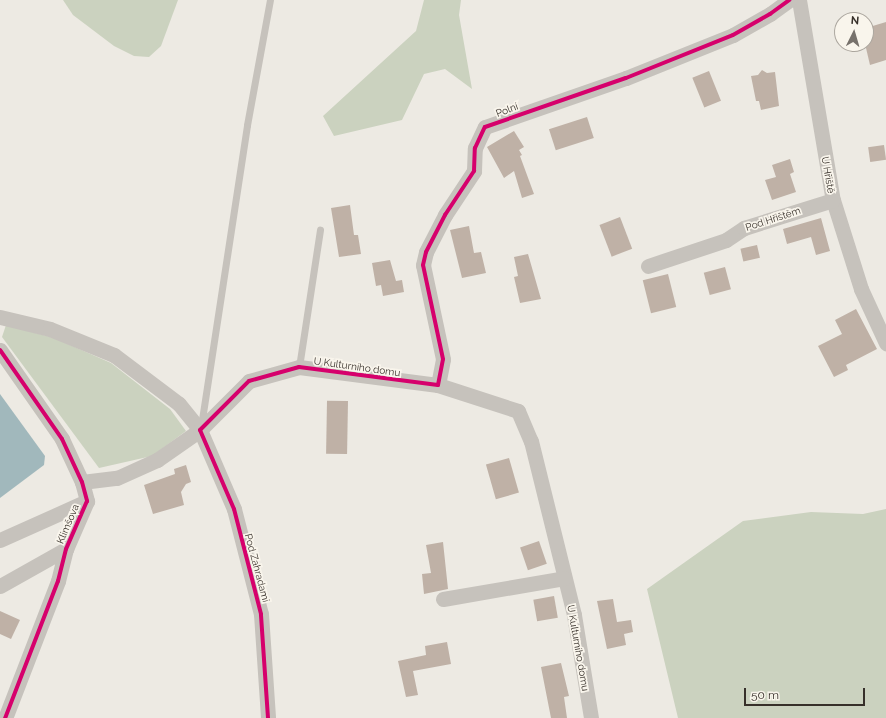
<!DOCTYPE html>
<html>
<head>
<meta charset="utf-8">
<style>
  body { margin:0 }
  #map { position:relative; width:886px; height:718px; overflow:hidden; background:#edeae3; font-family:Raleway,sans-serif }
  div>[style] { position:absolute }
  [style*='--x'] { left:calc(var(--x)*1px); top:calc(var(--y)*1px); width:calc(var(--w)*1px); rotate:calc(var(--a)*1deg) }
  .green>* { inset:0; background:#cbd2bf }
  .water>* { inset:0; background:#a1b8bc }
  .building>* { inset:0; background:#bfb1a6; transform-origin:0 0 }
  .service>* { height:7px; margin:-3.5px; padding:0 3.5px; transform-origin:3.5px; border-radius:3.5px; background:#c6c2bc }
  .minor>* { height:15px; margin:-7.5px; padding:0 7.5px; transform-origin:7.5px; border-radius:7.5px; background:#c6c2bc }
  .cycleway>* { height:4px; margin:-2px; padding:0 2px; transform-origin:2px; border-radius:2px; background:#d6006c }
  span { translate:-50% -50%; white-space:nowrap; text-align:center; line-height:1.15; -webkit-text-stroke:3.5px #f9f5ec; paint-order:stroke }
  .street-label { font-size:10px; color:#37302a }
  .north { position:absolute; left:834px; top:12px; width:40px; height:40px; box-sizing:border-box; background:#f9f5ec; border:1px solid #aba69e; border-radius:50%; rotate:5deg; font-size:11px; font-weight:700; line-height:16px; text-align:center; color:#37302a }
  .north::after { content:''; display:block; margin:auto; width:14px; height:18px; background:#77716b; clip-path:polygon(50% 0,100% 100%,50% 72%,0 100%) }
  .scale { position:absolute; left:744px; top:688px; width:121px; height:18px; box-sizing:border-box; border:2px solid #37302a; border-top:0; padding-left:5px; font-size:12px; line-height:14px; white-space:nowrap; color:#37302a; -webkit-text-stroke:3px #f9f5ec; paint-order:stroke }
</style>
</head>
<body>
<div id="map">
  <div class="green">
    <div style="clip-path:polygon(63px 0,178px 0,161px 46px,149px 57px,134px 56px,114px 46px,73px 15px)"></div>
    <div style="clip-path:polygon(424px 0,461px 0,459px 15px,472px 89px,445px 69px,424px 74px,402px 120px,334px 136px,323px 116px,416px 31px)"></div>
    <div style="clip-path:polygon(6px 325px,54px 338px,111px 363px,170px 409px,186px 431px,152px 456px,99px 468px,2px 337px)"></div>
    <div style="clip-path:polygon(886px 509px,886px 718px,678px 718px,647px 589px,743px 521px,811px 512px,863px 514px)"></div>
  </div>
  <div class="water">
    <div style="clip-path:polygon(0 394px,45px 456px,44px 465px,0 498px)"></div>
  </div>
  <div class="building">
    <div style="clip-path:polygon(886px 22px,886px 60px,870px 65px,866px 48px,866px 28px)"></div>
    <div style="clip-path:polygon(762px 70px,767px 73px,775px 72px,779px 106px,761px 110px,759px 101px,756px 101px,751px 76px,758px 75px)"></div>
    <div style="left:709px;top:71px;width:32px;height:18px;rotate:68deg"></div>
    <div style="left:587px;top:117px;width:22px;height:40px;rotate:72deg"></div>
    <div style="clip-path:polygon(514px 131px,524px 147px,519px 150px,522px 155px,520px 156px,534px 194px,522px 198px,514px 171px,504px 178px,487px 147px)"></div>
    <div style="left:884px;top:145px;width:15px;height:16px;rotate:82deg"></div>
    <div style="clip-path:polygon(790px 159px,794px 172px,790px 174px,796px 192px,772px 200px,765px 180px,776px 177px,772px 165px)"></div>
    <div style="clip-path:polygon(350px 205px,354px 235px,358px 235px,361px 254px,339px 257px,331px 208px)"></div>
    <div style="left:620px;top:217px;width:34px;height:22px;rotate:69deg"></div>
    <div style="clip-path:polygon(821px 218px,830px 251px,816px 255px,811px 237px,787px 244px,783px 229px)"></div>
    <div style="clip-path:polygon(469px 226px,474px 253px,481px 252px,486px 273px,462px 278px,450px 230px)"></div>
    <div style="left:757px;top:245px;width:13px;height:17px;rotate:77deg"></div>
    <div style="clip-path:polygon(528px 254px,541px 299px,520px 303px,514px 277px,518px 276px,514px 257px)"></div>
    <div style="clip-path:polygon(390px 260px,396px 281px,402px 280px,404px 292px,383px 296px,381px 285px,376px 286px,372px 263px)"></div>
    <div style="left:725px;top:267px;width:23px;height:22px;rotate:75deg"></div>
    <div style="left:668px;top:274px;width:34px;height:26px;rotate:76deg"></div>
    <div style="clip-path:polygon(856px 309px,877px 349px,846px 365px,848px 370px,834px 377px,818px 346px,842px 334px,835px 320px)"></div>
    <div style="left:348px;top:401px;width:53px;height:21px;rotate:91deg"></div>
    <div style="left:509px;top:458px;width:36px;height:24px;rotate:74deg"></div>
    <div style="clip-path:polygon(186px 465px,191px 482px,186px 484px,181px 492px,184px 505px,153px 514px,144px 485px,175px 474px,174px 469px)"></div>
    <div style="left:539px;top:541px;width:24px;height:20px;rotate:71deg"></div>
    <div style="clip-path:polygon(443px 542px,448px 589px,424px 594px,422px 574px,431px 573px,426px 545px)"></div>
    <div style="left:554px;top:596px;width:22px;height:21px;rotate:80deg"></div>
    <div style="clip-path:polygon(613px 599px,617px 622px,631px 620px,633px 632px,624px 634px,626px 645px,607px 649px,597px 601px)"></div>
    <div style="clip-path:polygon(0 611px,20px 620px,11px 639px,0 634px)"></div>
    <div style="clip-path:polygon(447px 642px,451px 664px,413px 671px,418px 695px,406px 697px,398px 661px,426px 655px,425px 646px)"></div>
    <div style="clip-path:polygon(561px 663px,569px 696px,564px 697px,567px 718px,551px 718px,541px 667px)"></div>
  </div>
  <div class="service">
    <div style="--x:299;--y:367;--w:139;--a:-81.3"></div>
    <div style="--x:201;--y:426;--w:304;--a:-81.3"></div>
    <div style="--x:247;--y:125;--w:127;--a:-79.6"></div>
  </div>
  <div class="minor">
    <div style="--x:799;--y:0;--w:203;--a:80.4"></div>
    <div style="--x:833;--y:200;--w:93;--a:72.5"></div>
    <div style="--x:861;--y:289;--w:60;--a:65.2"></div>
    <div style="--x:648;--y:266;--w:82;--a:-18.4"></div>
    <div style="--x:726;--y:240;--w:22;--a:-34"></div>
    <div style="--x:744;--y:228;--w:93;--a:-17.5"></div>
    <div style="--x:0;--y:317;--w:51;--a:13.5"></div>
    <div style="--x:50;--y:329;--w:69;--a:22.1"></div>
    <div style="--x:114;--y:355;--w:81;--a:37"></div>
    <div style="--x:179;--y:404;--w:33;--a:51"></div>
    <div style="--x:200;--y:430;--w:86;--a:66.7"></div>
    <div style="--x:234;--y:509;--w:108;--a:75.6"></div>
    <div style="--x:261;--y:614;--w:104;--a:86.1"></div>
    <div style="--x:0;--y:350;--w:108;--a:55.1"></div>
    <div style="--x:62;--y:439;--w:47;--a:65.1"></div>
    <div style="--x:82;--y:482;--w:20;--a:75"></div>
    <div style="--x:87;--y:501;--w:52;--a:113.6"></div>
    <div style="--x:66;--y:549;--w:33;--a:104"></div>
    <div style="--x:58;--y:581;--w:147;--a:111.1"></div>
    <div style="--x:438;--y:385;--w:26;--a:-79"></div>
    <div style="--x:443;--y:359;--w:96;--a:-102"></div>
    <div style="--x:423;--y:265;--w:13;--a:-77"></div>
    <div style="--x:426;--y:252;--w:42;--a:-62.8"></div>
    <div style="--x:445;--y:215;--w:53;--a:-56.6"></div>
    <div style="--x:474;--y:171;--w:23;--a:-88"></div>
    <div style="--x:475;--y:148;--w:23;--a:-65"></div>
    <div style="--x:485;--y:127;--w:149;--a:-19.2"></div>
    <div style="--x:626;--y:78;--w:115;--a:-21.9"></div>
    <div style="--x:733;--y:35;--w:43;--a:-29.6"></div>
    <div style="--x:770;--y:14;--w:24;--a:-36"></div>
    <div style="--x:82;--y:482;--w:35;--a:-7"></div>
    <div style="--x:117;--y:478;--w:44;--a:-24.2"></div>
    <div style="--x:157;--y:460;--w:52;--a:-34.9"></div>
    <div style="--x:200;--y:430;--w:69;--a:-45"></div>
    <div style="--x:249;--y:381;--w:52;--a:-15.6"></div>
    <div style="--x:299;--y:367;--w:140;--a:7.4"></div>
    <div style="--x:438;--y:385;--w:84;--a:18"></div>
    <div style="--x:518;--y:411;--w:33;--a:67"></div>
    <div style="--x:531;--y:441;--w:179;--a:76.1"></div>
    <div style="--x:574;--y:615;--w:104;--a:80.6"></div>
    <div style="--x:0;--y:540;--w:95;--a:-24.1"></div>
    <div style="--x:0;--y:586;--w:76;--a:-29.3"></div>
    <div style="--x:443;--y:599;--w:123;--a:-9.8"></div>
  </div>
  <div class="cycleway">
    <div style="--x:0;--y:350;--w:108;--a:55.1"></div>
    <div style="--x:62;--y:439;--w:47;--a:65.1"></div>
    <div style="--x:82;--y:482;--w:20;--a:75"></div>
    <div style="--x:87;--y:501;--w:52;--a:113.6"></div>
    <div style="--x:66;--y:549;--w:33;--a:104"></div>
    <div style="--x:58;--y:581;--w:147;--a:111.1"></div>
    <div style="--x:268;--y:718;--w:104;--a:-93.9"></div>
    <div style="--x:261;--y:614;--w:108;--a:-104.4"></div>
    <div style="--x:234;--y:509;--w:86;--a:-113.3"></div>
    <div style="--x:200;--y:430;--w:69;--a:-45"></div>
    <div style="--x:249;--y:381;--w:52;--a:-15.6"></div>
    <div style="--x:299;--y:367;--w:140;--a:7.4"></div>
    <div style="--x:438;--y:385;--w:26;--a:-79"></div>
    <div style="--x:443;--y:359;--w:96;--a:-102"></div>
    <div style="--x:423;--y:265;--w:13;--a:-77"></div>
    <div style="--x:426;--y:252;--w:42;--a:-62.8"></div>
    <div style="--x:445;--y:215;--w:53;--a:-56.6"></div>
    <div style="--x:474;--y:171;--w:23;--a:-88"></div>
    <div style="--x:475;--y:148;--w:23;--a:-65"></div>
    <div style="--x:485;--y:127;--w:149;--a:-19.2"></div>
    <div style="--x:626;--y:78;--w:115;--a:-21.9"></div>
    <div style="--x:733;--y:35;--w:43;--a:-29.6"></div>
    <div style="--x:770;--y:14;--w:24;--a:-36"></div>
  </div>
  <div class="street-label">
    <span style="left:507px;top:110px;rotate:-21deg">Polní</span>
    <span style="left:828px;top:175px;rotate:80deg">U Hřiště</span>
    <span style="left:773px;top:219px;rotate:-18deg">Pod Hřištěm</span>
    <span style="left:357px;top:367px;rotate:8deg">U Kulturního domu</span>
    <span style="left:68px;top:524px;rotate:-67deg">Klimšova</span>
    <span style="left:257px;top:568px;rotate:75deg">Pod Zahradami</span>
    <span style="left:578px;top:648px;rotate:80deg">U Kulturního domu</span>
  </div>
  <div class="north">N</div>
  <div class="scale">50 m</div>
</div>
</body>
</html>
